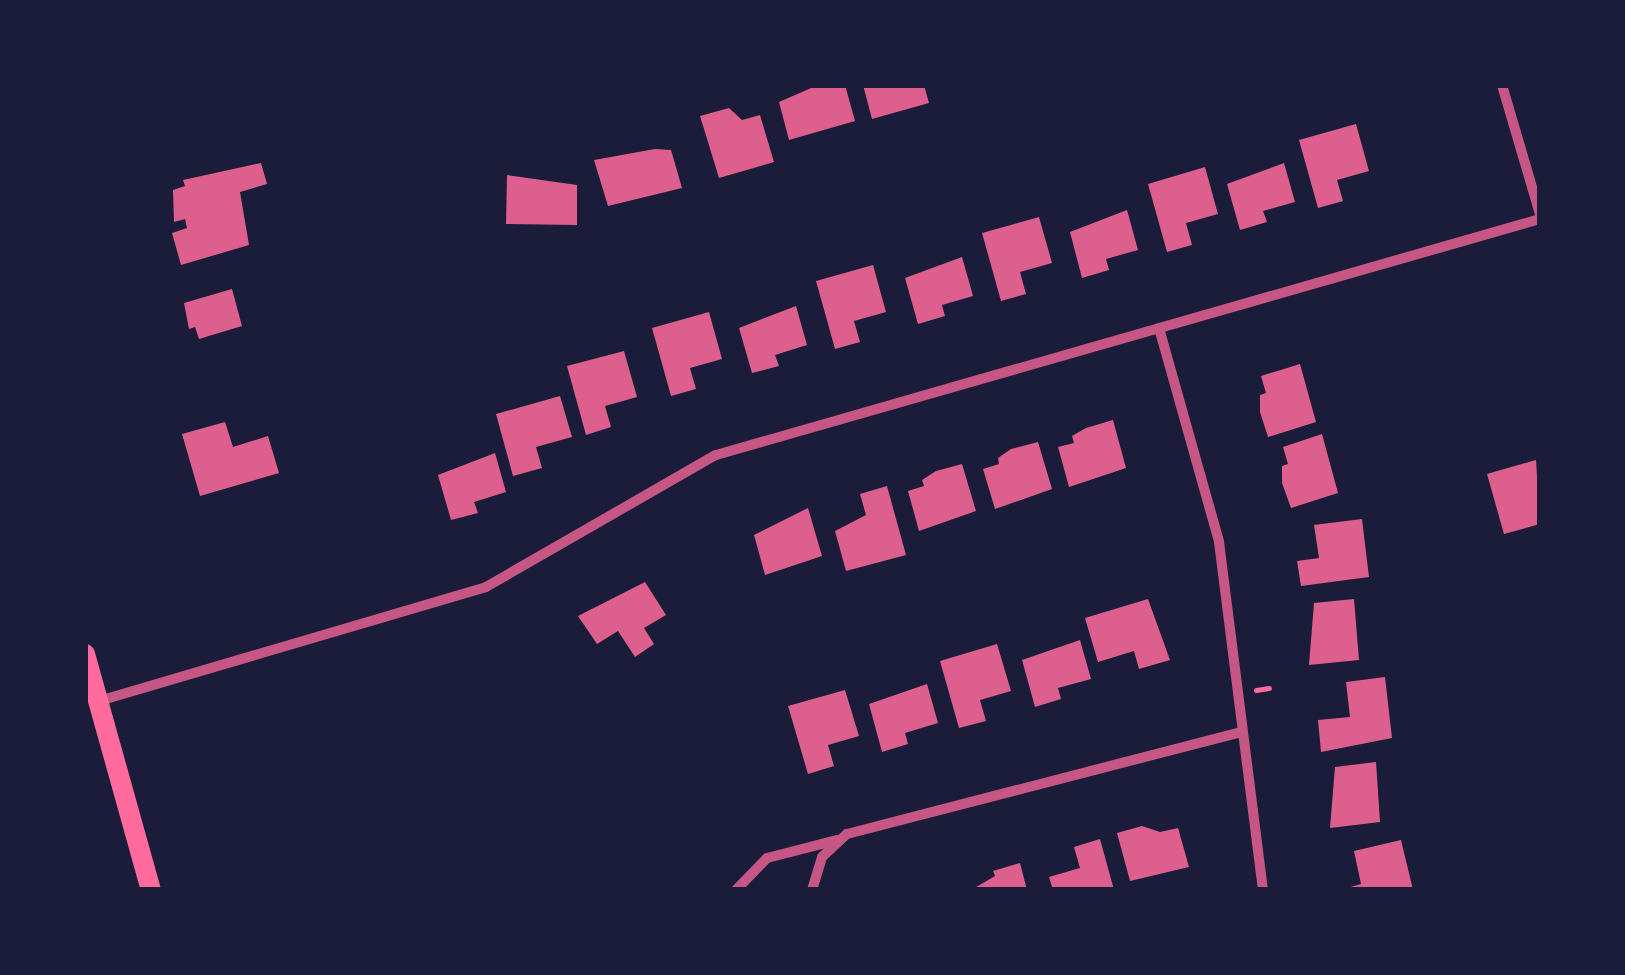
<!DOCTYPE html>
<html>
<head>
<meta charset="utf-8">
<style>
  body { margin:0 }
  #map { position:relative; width:1625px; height:975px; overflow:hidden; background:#1b1b3a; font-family:"Source Sans 3",sans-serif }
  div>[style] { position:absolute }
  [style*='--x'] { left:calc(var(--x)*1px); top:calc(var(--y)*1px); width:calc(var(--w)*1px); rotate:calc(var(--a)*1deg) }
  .building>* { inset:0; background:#dd5f8e }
  .path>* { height:5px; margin:-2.5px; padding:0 2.5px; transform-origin:2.5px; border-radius:2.5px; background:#ff6b9d }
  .minor>* { height:10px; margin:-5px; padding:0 5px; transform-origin:5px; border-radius:5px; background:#c65784 }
  .secondary>* { height:20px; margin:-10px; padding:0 10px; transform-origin:10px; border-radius:10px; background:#ff6b9d }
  span { translate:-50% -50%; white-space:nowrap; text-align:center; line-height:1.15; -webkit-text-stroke:8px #1b1b3a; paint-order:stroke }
  .frame { position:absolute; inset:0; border:88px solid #1b1b3a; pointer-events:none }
</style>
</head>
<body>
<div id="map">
  <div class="building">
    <div style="clip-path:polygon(818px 85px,845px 85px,855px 121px,789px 140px,779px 102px)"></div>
    <div style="clip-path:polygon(863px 85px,924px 85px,929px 103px,872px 119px)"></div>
    <div style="clip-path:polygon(729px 108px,742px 120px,760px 115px,774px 162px,719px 178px,700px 116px)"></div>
    <div style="clip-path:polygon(1356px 124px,1369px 171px,1337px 180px,1343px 201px,1318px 208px,1299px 140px)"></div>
    <div style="clip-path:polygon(655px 149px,671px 150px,682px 188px,608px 206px,594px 160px)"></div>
    <div style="clip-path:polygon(261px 163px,267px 184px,240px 192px,249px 245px,181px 265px,172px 233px,187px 228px,185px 219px,174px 222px,173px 190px,185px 186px,183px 180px)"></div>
    <div style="clip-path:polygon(1284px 163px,1295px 202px,1263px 211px,1267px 222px,1240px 230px,1227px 184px)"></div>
    <div style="clip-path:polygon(1205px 167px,1218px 214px,1186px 223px,1192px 245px,1167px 252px,1148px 184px)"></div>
    <div style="clip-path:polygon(507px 175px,577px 185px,577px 225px,506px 224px)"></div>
    <div style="clip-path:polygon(1127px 210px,1138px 250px,1106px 259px,1109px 270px,1082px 278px,1070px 232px)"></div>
    <div style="clip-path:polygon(1039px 217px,1052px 263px,1020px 272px,1026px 294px,1001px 301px,982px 233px)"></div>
    <div style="clip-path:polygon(962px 257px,973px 296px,942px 305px,945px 316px,918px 324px,905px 278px)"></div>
    <div style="clip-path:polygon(873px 265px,886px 312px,854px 321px,860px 342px,835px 349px,816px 281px)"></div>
    <div style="clip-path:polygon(232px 289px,242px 326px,199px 339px,195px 327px,189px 329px,184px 303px)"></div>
    <div style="clip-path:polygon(796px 306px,807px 345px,775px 355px,779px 366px,752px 373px,739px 328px)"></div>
    <div style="clip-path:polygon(709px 312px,722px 359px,690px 368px,696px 389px,671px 396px,652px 328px)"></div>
    <div style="clip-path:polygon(624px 351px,637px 397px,605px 406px,611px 427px,586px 435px,567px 366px)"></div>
    <div style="clip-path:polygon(1300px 364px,1316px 422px,1268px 437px,1260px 412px,1260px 395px,1266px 393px,1261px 376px)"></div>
    <div style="clip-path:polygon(560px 396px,572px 437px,536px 447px,542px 468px,513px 476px,496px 414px)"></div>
    <div style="clip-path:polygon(1113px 420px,1126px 468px,1069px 487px,1058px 447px,1074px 443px,1072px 436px,1086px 428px)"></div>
    <div style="clip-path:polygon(225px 422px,233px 447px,268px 436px,279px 473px,200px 496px,182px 434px)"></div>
    <div style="clip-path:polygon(1322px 434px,1338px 493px,1291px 508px,1282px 483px,1282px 466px,1288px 464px,1283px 447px)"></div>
    <div style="clip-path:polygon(1038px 442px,1052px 489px,995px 509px,983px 469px,999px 464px,998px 458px,1011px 449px)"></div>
    <div style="clip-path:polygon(495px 453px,506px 492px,474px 502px,478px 513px,451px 520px,438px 475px)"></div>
    <div style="clip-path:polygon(1536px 460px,1540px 524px,1504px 534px,1487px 474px)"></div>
    <div style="clip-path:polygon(962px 464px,976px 511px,919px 531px,908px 491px,924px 486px,922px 480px,936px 471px)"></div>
    <div style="clip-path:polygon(887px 486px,906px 555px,846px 571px,835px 531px,866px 515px,860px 494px)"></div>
    <div style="clip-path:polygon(808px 508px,822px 556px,765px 575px,754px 535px)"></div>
    <div style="clip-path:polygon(1362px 519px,1369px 577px,1301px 586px,1297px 561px,1319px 558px,1314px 525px)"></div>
    <div style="clip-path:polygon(645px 582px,666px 615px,644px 628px,654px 644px,635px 657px,618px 631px,597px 644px,578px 616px)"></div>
    <div style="clip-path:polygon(1148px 599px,1170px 660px,1139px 669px,1134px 651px,1098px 662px,1085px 618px)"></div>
    <div style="clip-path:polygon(1354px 599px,1359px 660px,1309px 665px,1314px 603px)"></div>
    <div style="clip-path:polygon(1080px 640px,1091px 679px,1058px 688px,1061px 699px,1035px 707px,1022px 660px)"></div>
    <div style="clip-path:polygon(997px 644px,1011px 691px,980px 700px,986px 721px,959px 728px,940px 661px)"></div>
    <div style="clip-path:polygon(1385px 677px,1392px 738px,1321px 752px,1318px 720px,1350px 717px,1346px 682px)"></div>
    <div style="clip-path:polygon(927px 684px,938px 723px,905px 733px,908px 744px,882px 752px,869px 704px)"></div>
    <div style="clip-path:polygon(845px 690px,859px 736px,828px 745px,834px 766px,808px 774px,788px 706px)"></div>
    <div style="clip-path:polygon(1376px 762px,1380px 822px,1330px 828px,1335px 767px)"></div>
    <div style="clip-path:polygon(1142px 826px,1160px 832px,1178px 828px,1189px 867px,1130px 881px,1117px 833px)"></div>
    <div style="clip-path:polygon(1100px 839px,1114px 890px,1053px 890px,1049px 877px,1080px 868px,1074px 847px)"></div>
    <div style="clip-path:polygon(1401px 840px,1413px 890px,1340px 890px,1361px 884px,1354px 851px)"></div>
    <div style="clip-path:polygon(1020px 863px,1027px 890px,971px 890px,995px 876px,993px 871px)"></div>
  </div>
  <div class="path">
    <div style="--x:1256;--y:690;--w:13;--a:-9"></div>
  </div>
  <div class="minor">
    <div style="--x:1502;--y:85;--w:134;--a:73.6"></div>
    <div style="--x:1159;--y:328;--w:222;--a:74.3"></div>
    <div style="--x:1219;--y:542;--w:351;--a:82.8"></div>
    <div style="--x:99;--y:701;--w:403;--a:-16.4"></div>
    <div style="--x:486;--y:587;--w:265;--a:-29.9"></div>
    <div style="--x:716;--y:455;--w:857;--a:-15.98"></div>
    <div style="--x:736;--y:890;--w:45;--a:-45.9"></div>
    <div style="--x:767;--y:858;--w:72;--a:-14.4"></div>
    <div style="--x:812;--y:890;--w:34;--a:-73"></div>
    <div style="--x:822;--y:857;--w:34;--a:-43"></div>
    <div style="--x:847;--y:834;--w:408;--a:-14.5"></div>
  </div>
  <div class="secondary">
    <div style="--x:85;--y:654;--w:245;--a:74.4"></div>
  </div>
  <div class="frame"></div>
</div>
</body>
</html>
